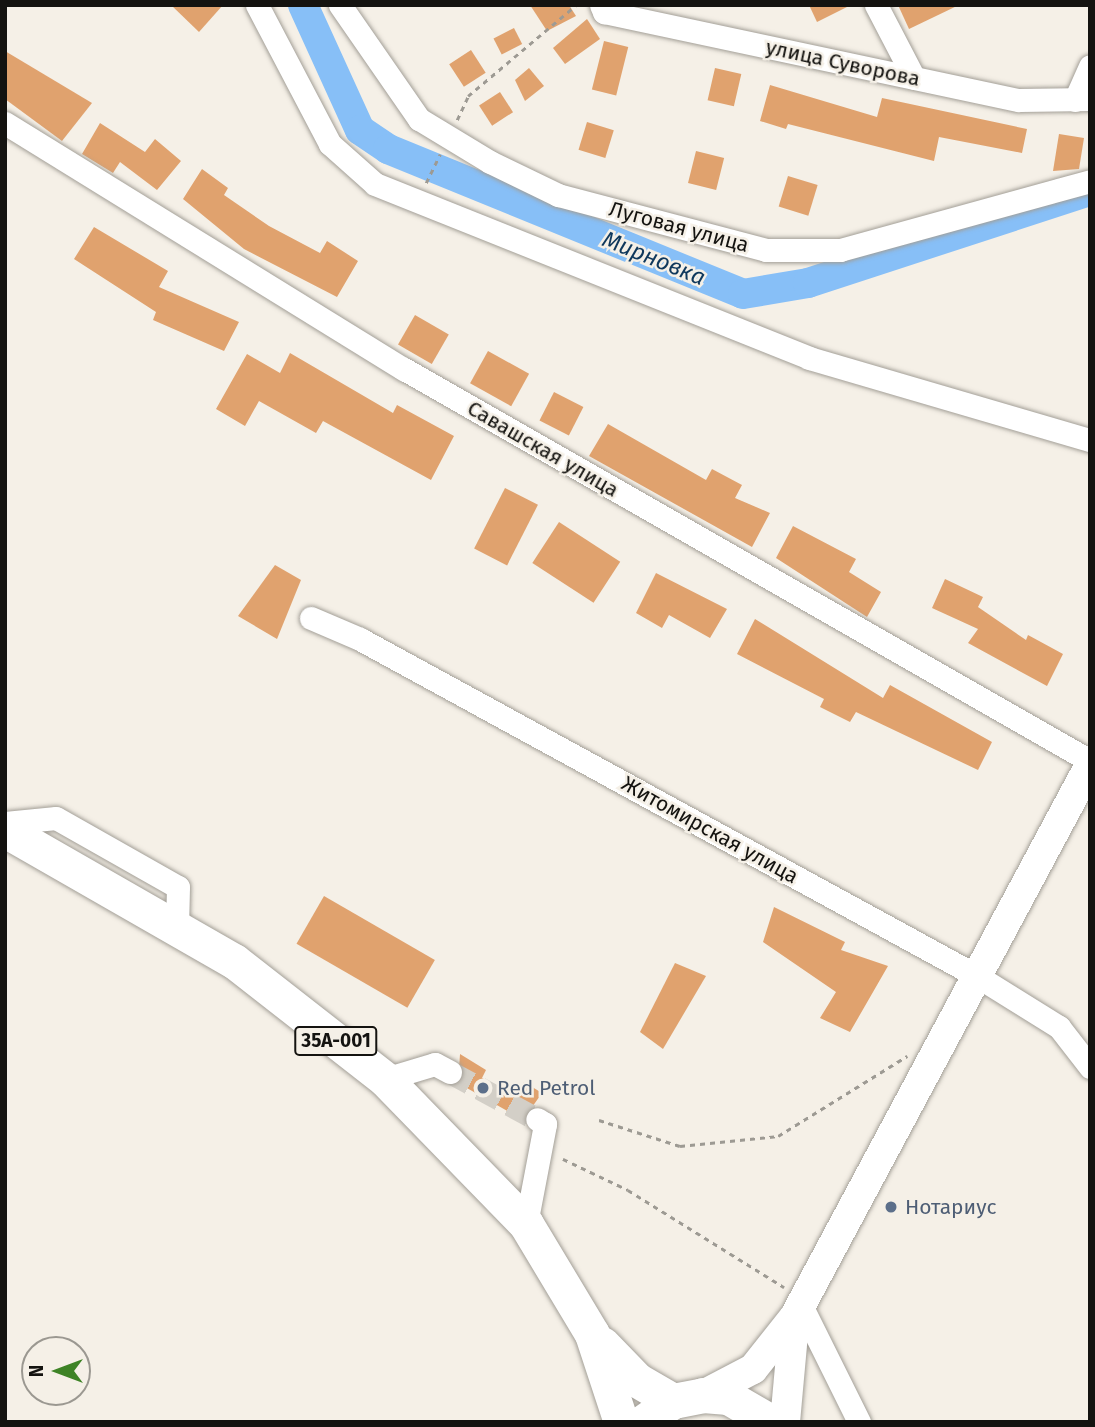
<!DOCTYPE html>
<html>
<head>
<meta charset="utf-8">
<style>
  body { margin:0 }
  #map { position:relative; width:1095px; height:1427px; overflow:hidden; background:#f5f0e7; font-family:"Fira Sans",sans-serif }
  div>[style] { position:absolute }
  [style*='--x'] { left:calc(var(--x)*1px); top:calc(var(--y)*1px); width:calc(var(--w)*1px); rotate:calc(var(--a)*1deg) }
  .river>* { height:30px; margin:-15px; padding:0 15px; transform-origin:15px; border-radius:15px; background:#87bff7 }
  .building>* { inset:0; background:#e0a26e; transform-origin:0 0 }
  .minor-tunnel>* { height:23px; margin-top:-11.5px; transform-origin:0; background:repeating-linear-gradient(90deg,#d3cfc7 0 23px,transparent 0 34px) }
  .path>* { height:2.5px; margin-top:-1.25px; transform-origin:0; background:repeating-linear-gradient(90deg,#9d9a93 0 5px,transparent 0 10px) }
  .roads { filter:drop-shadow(0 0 2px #a39f97) drop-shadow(0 0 2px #a39f97) }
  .minor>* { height:23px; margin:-11.5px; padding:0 11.5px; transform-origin:11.5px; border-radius:11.5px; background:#fff }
  .major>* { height:30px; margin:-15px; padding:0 15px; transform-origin:15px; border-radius:15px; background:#fff }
  .highway>* { height:35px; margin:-17.5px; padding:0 17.5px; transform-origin:17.5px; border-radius:17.5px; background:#fff }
  .dots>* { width:19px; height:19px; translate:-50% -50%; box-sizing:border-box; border:4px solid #f5f0e7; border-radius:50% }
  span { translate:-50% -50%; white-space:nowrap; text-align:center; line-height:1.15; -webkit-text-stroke:5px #f5f0e7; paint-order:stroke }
  .shield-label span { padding:2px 5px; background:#f5f0e7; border:2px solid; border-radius:5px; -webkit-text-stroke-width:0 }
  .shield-label { font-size:19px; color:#141310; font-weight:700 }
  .street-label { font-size:21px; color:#141310 }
  .service-label { font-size:21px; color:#4e5e75 }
  .left { translate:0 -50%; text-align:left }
  .water-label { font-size:23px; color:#0f385c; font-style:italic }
  .frame { position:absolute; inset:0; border:7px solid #141310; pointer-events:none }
  .north { position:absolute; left:21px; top:1336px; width:70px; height:70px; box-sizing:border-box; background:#f5f0e7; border:2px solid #9b9891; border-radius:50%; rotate:270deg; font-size:19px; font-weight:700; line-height:28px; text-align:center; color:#141310 }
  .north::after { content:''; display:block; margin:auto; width:24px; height:32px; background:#3e8326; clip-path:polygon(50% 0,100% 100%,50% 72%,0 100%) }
</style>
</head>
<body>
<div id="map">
  <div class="river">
    <div style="--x:303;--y:5;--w:137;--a:65.5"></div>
    <div style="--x:360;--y:130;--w:34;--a:34"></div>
    <div style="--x:388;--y:149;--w:383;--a:22.2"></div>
    <div style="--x:743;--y:294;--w:66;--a:-9.6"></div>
    <div style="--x:808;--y:283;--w:297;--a:-18.1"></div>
  </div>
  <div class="building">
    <div style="clip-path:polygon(171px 5px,223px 5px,199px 32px)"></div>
    <div style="clip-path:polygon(530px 5px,569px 5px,576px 16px,547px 31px)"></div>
    <div style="clip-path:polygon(809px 5px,851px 5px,817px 22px)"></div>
    <div style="clip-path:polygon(898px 5px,959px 5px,909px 29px)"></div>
    <div style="clip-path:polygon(587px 19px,600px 39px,565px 64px,553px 48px)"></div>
    <div style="left:514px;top:28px;width:18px;height:23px;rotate:63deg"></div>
    <div style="left:604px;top:41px;width:25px;height:50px;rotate:14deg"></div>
    <div style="left:471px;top:50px;width:27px;height:26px;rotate:57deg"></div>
    <div style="clip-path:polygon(5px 51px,92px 103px,62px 141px,5px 99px)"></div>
    <div style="clip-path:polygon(529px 68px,544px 86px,525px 101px,515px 80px)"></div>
    <div style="left:715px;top:68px;width:27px;height:33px;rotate:13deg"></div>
    <div style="clip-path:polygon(770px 85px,877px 117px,882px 98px,1027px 129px,1022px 153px,939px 137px,934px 161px,788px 124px,786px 129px,760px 121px)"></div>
    <div style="left:500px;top:92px;width:24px;height:25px;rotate:57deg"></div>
    <div style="left:587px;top:122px;width:28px;height:29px;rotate:17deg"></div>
    <div style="clip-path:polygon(100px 123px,145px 152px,155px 139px,181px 161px,157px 190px,120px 162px,113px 173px,82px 154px)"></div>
    <div style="clip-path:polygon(1059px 134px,1084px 138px,1079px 169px,1053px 171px)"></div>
    <div style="left:696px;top:151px;width:29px;height:33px;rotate:14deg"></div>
    <div style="clip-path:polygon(202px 169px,228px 188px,224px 195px,269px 226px,320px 253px,327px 241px,358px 261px,337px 297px,244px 249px,183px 199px)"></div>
    <div style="left:788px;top:176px;width:31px;height:32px;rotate:17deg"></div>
    <div style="clip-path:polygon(94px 227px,168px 271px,159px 287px,239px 322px,224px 351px,153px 320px,156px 312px,74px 259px)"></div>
    <div style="left:415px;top:315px;width:39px;height:34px;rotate:30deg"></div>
    <div style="left:488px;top:351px;width:47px;height:37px;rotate:29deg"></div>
    <div style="clip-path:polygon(290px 353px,393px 413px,397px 405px,454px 436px,431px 480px,323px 421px,316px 433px,259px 401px,245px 426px,216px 409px,247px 354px,280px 373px)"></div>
    <div style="left:554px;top:392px;width:33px;height:32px;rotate:27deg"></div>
    <div style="clip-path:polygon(608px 424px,706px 480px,712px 469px,742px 485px,735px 498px,770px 513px,752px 547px,589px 456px)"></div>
    <div style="left:505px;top:488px;width:37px;height:68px;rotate:27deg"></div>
    <div style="left:559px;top:522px;width:73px;height:49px;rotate:33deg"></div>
    <div style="clip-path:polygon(793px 526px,856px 559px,849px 572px,881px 592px,867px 617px,776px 558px)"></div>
    <div style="clip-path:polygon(275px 565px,301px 580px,277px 639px,238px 616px)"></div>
    <div style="clip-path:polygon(656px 573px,727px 609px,710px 638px,669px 615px,662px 628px,636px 613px)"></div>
    <div style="clip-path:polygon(945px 579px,983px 597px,978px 607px,1026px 640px,1028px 635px,1063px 654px,1047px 686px,968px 643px,978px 629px,932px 608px)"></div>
    <div style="clip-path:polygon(755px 619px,883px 698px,890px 685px,992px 742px,978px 770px,856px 712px,850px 722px,820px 707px,824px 699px,737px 654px)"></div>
    <div style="left:324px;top:896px;width:128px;height:55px;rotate:30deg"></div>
    <div style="clip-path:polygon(774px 907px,845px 942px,841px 950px,888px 966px,850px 1032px,820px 1018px,836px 992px,763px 942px)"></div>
    <div style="clip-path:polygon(675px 963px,706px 976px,663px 1049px,640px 1032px)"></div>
    <div style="clip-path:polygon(460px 1054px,486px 1070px,482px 1078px,515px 1097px,524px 1082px,542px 1093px,523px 1120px,458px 1083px)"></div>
  </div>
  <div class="minor-tunnel">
    <div style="--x:450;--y:1072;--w:99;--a:28.4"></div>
  </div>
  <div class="path">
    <div style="--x:457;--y:120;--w:26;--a:-65"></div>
    <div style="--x:468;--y:96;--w:141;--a:-40.1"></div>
    <div style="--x:426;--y:183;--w:32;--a:-64"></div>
    <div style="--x:599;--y:1120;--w:85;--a:17.8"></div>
    <div style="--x:680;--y:1146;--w:99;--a:-5.8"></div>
    <div style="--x:778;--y:1136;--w:152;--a:-31.8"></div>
    <div style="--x:563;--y:1159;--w:72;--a:25.5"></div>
    <div style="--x:628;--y:1190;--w:184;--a:31.9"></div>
  </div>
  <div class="roads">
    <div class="minor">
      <div style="--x:257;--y:5;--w:157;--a:62.3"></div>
      <div style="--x:330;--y:144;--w:60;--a:41.6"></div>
      <div style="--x:375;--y:184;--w:468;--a:21.8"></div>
      <div style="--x:809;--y:358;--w:293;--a:16.3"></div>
      <div style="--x:340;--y:5;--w:139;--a:55.3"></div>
      <div style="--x:419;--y:119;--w:83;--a:31.2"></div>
      <div style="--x:490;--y:162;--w:76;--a:25.9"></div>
      <div style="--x:558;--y:195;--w:215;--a:14.8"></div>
      <div style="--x:766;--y:250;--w:74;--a:0"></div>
      <div style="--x:840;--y:250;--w:259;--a:-15.4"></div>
      <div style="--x:601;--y:5;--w:8;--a:67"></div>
      <div style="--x:604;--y:12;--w:424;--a:12"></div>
      <div style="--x:1019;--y:100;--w:71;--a:-0.8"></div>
      <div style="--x:876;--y:5;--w:82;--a:62.5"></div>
      <div style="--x:1075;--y:100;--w:37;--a:-66"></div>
      <div style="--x:5;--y:123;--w:469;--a:31.7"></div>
      <div style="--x:404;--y:369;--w:790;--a:29.74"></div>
      <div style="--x:311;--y:618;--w:53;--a:23.2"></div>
      <div style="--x:360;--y:639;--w:703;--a:28.64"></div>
      <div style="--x:977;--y:976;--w:97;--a:31.9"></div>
      <div style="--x:1059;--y:1027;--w:51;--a:52.2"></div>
      <div style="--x:5;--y:823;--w:51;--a:-5.6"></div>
      <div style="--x:56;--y:818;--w:140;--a:29.5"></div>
      <div style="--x:178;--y:887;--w:41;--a:91.4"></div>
      <div style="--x:385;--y:1079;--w:52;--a:-16.7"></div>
      <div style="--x:435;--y:1064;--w:17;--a:28"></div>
      <div style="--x:526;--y:1224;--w:102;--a:-79.2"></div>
      <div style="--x:545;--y:1124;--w:9;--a:-148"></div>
      <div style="--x:800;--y:1303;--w:133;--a:63.6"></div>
    </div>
    <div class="major">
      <div style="--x:703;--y:1395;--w:56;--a:-27.5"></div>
      <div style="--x:753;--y:1369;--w:68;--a:-51.6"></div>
      <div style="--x:795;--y:1316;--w:625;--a:-61.84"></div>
      <div style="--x:785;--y:1422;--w:99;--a:-84.8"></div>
    </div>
    <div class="highway">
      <div style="--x:5;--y:830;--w:264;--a:29.8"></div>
      <div style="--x:234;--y:961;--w:192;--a:38"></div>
      <div style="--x:385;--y:1079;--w:202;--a:45.8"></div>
      <div style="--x:526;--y:1224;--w:128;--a:59"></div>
      <div style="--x:592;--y:1334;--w:93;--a:71.8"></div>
      <div style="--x:602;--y:1344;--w:50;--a:45.8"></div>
      <div style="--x:637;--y:1380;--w:42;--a:30.3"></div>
      <div style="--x:643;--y:1422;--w:37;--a:-35"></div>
      <div style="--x:673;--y:1401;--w:31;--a:-11"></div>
      <div style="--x:703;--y:1395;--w:25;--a:5"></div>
      <div style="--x:728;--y:1397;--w:50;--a:30.2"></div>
    </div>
  </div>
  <div class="dots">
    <div style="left:483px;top:1088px;background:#5c6f8a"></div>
    <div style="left:891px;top:1207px;background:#5c6f8a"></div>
  </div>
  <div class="shield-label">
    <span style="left:336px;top:1041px">35А-001</span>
  </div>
  <div class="street-label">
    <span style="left:843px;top:63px;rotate:12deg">улица Суворова</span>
    <span style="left:679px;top:227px;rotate:15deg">Луговая улица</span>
    <span style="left:543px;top:449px;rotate:30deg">Савашская улица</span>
    <span style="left:710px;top:830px;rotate:29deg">Житомирская улица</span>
  </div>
  <div class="service-label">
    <span class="left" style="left:497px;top:1088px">Red Petrol</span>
    <span class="left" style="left:905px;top:1207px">Нотариус</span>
  </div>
  <div class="water-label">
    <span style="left:654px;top:258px;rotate:22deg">Мирновка</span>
  </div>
  <div class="frame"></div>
  <div class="north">N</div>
</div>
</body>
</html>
